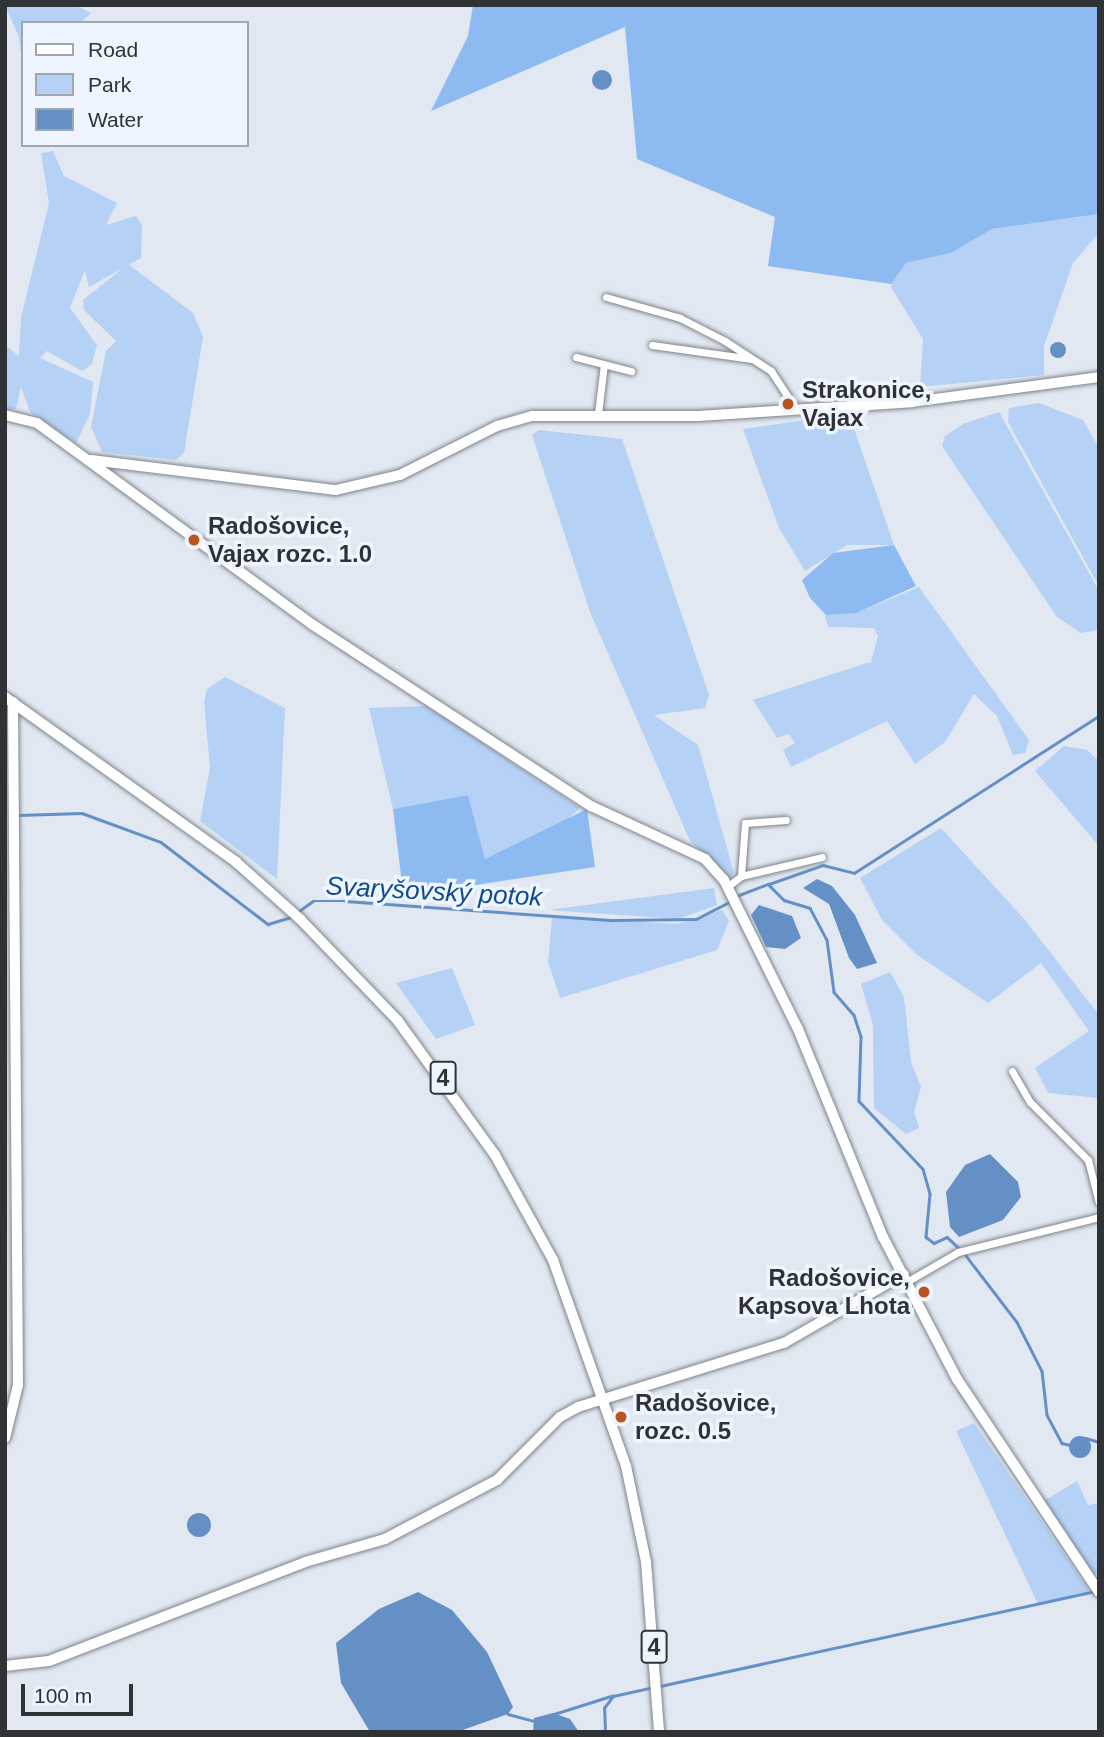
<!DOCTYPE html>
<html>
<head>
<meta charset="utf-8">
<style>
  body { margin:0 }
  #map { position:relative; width:1104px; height:1737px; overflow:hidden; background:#e1e8f1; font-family:Helvetica,sans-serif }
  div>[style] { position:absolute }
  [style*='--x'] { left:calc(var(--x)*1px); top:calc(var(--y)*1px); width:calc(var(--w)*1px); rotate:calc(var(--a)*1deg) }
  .green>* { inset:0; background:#b5d1f6 }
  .forest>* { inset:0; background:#8ebaf2 }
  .water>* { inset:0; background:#6590c6 }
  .round { border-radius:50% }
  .stream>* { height:2.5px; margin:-1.25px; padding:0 1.25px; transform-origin:1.25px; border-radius:1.25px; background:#6590c6 }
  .roads { filter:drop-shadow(0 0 2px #7e848c) drop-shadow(0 0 2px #7e848c) }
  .street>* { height:7px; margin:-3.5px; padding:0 3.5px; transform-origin:3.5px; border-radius:3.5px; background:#fff }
  .secondary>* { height:10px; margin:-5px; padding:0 5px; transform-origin:5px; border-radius:5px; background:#fff }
  .primary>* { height:10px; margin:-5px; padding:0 5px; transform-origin:5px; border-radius:5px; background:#fff }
  .dots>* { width:19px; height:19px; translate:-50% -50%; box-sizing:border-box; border:4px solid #eef5fe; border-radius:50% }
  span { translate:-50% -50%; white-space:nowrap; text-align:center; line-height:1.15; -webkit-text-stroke:7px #eef5fe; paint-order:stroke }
  .shield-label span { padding:2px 5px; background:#eef5fe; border:2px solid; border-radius:5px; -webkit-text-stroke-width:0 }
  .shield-label { font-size:23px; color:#303336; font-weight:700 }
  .poi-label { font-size:24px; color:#303336; font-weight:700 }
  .left { translate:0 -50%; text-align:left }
  .right { translate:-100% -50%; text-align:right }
  .water-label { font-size:26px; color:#0f4b8d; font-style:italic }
  .frame { position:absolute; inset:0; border:7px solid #303336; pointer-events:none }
  .legend { position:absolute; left:21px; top:21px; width:228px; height:126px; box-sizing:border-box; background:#eef5fe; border:2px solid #a2a7ae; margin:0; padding:9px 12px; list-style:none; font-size:21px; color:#303336 }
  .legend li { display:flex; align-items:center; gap:14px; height:35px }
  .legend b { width:35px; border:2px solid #a2a7ae }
  .scale { position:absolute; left:21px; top:1684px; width:112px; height:32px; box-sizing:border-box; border:4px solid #303336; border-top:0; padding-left:9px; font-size:21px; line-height:24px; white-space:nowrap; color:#303336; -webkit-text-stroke:5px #eef5fe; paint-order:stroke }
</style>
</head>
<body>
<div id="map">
  <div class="green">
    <div style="clip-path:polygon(5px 5px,75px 5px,91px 13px,80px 23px,23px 23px,23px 74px,19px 37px)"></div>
    <div style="clip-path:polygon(53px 151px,64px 176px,117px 203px,106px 225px,136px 216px,142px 225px,141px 258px,89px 287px,85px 270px,70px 308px,97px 345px,92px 364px,82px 371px,47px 351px,40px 358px,93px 382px,90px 414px,76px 443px,30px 412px,21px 387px,16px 409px,5px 410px,5px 345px,19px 356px,21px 318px,49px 203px,41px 153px)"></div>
    <div style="clip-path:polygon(1099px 214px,1099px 233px,1073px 263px,1044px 346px,1044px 375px,920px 387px,923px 339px,891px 287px,894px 272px,906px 263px,951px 253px,992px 229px)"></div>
    <div style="clip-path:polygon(128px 264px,193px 313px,203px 337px,184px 453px,176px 460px,102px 452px,91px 427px,106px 351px,116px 341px,84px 310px,83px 300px)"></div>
    <div style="clip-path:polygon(1039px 403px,1083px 420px,1099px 448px,1099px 586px,1008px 422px,1009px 408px)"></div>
    <div style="clip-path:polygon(999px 412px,1099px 591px,1099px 630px,1081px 633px,1057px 617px,942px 446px,945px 436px,963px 424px)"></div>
    <div style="clip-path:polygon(849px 414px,894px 545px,847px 545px,805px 571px,779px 528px,743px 429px)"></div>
    <div style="clip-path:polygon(539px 430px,622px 439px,709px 695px,705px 708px,654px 715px,698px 745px,734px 873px,729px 879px,690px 841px,590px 612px,532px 435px)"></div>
    <div style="clip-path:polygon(919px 587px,1029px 740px,1025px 753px,1013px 755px,997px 716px,974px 694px,945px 742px,915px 764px,887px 721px,791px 767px,783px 750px,795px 743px,789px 734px,777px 738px,753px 700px,870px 662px,869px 669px,878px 636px,874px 628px,828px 627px,825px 615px,858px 612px)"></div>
    <div style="clip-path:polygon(225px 677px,285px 708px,277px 879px,200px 821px,210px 768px,204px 702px,207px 689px)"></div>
    <div style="clip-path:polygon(427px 706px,580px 808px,557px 829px,485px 859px,468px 795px,393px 809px,369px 708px)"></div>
    <div style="clip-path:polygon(1064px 746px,1087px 750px,1099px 761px,1099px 846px,1035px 771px)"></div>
    <div style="clip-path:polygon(941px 828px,1025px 920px,1099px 1015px,1099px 1098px,1048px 1093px,1035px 1068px,1089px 1031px,1041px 963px,988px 1003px,916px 954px,882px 920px,860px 878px)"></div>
    <div style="clip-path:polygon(714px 888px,717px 905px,678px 919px,548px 910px)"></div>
    <div style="clip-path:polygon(722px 910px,729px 921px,717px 950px,560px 998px,548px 962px,552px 917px,678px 924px)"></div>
    <div style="clip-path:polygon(452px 968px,475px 1025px,436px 1039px,396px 983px)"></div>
    <div style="clip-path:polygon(890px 972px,904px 997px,911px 1062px,921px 1087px,914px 1112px,919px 1128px,906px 1134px,874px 1108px,873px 1025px,861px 984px)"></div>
    <div style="clip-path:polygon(974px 1423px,1089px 1590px,1087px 1592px,1038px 1604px,956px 1431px)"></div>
    <div style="clip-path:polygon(1077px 1481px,1088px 1505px,1099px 1503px,1099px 1570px,1092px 1577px,1042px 1502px)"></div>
  </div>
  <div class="forest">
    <div style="clip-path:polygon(473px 5px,1099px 5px,1099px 214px,992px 229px,951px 253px,906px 263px,891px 284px,768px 266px,775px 217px,637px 159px,625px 27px,431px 111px,468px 36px)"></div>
    <div style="clip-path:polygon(894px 545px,916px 586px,856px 613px,826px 615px,810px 598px,802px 580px,833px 553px)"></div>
    <div style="clip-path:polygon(468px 795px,485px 859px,587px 809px,595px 867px,449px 889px,402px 884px,393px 809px)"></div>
  </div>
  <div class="water">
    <div class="round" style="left:592px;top:70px;width:20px;height:20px"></div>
    <div class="round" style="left:1050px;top:342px;width:16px;height:16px"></div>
    <div style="clip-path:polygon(817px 879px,832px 886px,855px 915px,877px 963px,857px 969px,849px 958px,829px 904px,803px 888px)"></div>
    <div style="clip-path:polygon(759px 905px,792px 916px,801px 938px,785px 949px,766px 947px,751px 915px)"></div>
    <div style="clip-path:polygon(990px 1154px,1018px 1182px,1021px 1197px,1003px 1220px,959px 1237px,950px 1227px,946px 1192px,965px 1165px)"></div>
    <div class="round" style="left:1069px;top:1436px;width:22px;height:22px"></div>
    <div class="round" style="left:187px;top:1513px;width:24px;height:24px"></div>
    <div style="clip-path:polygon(418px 1592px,452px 1610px,487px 1652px,513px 1707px,508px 1714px,457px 1732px,370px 1732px,341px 1683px,336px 1643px,379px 1609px)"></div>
    <div style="clip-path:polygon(553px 1713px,570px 1719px,579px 1732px,533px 1732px,534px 1718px)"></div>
  </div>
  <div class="stream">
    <div style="--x:18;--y:815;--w:64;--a:-1.8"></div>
    <div style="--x:82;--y:813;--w:84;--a:20.2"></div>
    <div style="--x:161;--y:842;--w:135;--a:37.5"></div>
    <div style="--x:268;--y:924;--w:27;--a:-17"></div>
    <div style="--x:769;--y:884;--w:57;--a:-19.4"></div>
    <div style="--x:823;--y:865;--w:32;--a:14"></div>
    <div style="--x:854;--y:873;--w:291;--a:-32.7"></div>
    <div style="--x:739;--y:895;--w:31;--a:-21"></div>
    <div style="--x:768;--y:884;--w:23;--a:45"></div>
    <div style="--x:784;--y:900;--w:27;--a:17"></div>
    <div style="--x:810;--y:908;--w:36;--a:62"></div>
    <div style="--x:827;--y:940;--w:52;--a:82.3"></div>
    <div style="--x:834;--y:992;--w:30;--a:49"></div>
    <div style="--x:854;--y:1015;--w:23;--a:72"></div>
    <div style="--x:861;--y:1037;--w:64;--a:91.8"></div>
    <div style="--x:859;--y:1101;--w:93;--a:46.7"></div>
    <div style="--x:923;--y:1169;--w:26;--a:74"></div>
    <div style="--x:930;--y:1194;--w:43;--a:95.3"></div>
    <div style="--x:926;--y:1237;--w:10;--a:37"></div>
    <div style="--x:934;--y:1243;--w:14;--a:-25"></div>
    <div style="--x:947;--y:1237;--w:16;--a:43"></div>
    <div style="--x:299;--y:911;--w:17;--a:-36"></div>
    <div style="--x:313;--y:901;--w:32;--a:0"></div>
    <div style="--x:345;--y:901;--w:269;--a:4.1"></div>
    <div style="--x:613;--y:920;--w:83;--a:-0.7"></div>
    <div style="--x:696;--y:919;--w:36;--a:-27"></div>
    <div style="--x:964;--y:1253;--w:87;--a:52.5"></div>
    <div style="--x:1017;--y:1322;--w:55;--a:63"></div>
    <div style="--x:1042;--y:1371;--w:44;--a:83.5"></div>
    <div style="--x:1047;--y:1415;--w:32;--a:62"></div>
    <div style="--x:1062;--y:1443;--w:8;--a:14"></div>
    <div style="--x:1086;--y:1438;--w:14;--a:17"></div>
    <div style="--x:660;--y:1686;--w:444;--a:-12.3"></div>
    <div style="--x:508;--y:1714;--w:28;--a:15"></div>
    <div style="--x:554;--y:1714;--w:60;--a:-17.5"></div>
    <div style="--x:605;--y:1732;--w:24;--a:-92"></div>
    <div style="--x:604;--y:1708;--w:15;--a:-53"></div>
    <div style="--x:613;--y:1696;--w:42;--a:-12.4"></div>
  </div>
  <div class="roads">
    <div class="street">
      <div style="--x:606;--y:297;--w:77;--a:15.8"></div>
      <div style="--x:680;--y:318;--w:51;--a:27.1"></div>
      <div style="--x:725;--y:341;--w:55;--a:33.1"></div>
      <div style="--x:771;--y:371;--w:45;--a:56.7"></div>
      <div style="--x:652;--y:345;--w:101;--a:8"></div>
      <div style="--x:576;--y:357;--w:57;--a:14.3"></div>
      <div style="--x:598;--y:414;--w:50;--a:-83.2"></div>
      <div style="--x:741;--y:876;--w:53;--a:-85.7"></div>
      <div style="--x:745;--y:823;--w:41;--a:-4.2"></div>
      <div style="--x:727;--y:887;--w:18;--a:-38"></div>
      <div style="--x:741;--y:876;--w:83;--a:-13.2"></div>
      <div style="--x:1012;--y:1071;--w:36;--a:60"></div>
      <div style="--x:1030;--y:1102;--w:82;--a:45"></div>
      <div style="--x:1088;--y:1160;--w:44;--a:75.7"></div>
      <div style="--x:908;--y:1281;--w:58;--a:-30.1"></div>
      <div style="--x:958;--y:1252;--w:145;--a:-13.9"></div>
    </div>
    <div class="secondary">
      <div style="--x:5;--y:415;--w:33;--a:14"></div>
      <div style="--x:37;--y:423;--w:342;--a:36.2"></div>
      <div style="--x:313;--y:625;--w:332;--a:33.1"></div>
      <div style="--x:591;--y:806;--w:126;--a:24.9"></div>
      <div style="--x:705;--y:859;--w:28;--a:48"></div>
      <div style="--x:724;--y:880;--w:166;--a:63.6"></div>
      <div style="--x:798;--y:1029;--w:225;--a:67.8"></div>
      <div style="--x:883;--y:1237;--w:160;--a:62.5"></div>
      <div style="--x:957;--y:1379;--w:256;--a:56.3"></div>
      <div style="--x:91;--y:460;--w:247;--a:7"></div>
      <div style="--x:336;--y:490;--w:66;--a:-13.2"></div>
      <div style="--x:400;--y:475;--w:109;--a:-26.8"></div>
      <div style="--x:497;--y:426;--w:37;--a:-16"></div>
      <div style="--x:533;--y:416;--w:165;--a:0"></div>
      <div style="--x:698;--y:416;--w:214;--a:-3.7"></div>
      <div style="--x:912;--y:402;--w:189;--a:-7.6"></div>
      <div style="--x:5;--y:1438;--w:55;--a:-76.2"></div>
      <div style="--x:18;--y:1385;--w:683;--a:-90.42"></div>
      <div style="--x:5;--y:1666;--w:44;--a:-6.5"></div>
      <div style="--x:49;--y:1661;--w:274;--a:-21.1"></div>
      <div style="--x:305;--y:1562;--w:83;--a:-16"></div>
      <div style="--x:385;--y:1539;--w:127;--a:-27.8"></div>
      <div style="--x:497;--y:1480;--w:89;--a:-45"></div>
      <div style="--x:560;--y:1417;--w:21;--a:-29"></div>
      <div style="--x:578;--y:1407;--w:216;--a:-17.3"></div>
      <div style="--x:784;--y:1343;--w:138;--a:-29.9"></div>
    </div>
    <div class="primary">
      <div style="--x:5;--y:697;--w:284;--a:35.5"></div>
      <div style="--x:236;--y:862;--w:86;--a:41.7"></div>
      <div style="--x:300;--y:919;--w:141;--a:46.1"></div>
      <div style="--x:398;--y:1021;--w:165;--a:54.1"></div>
      <div style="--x:495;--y:1155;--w:120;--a:61.1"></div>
      <div style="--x:553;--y:1260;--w:219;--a:70.5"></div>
      <div style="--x:626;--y:1466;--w:98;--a:78.2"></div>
      <div style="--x:646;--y:1562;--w:170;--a:85.6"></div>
    </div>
  </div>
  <div class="dots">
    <div style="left:788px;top:404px;background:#ba5521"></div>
    <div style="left:194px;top:540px;background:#ba5521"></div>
    <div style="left:924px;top:1292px;background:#ba5521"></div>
    <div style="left:621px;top:1417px;background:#ba5521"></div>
  </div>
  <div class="shield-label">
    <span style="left:443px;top:1078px">4</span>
    <span style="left:654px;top:1647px">4</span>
  </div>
  <div class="poi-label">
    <span class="left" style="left:802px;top:404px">Strakonice,<br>Vajax</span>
    <span class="left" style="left:208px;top:540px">Radošovice,<br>Vajax rozc. 1.0</span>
    <span class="right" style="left:910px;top:1292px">Radošovice,<br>Kapsova Lhota</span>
    <span class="left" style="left:635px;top:1417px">Radošovice,<br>rozc. 0.5</span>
  </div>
  <div class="water-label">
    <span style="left:434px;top:892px;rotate:3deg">Svaryšovský potok</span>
  </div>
  <div class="frame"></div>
  <ul class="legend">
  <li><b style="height:9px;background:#fff"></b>Road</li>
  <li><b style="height:19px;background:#b5d1f6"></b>Park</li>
  <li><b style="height:19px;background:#6590c6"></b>Water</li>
  </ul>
  <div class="scale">100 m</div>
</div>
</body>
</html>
